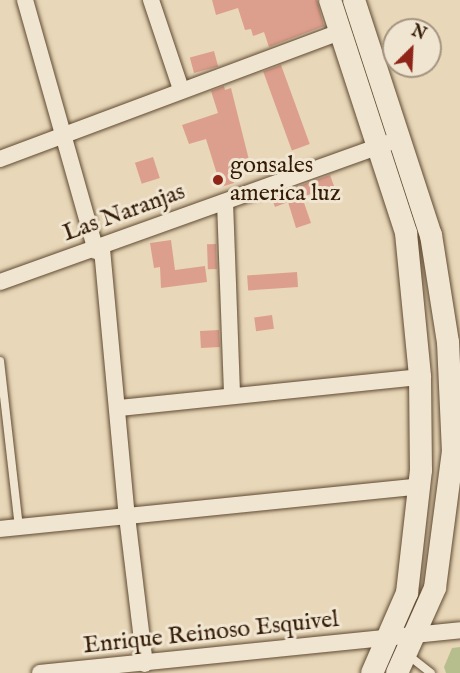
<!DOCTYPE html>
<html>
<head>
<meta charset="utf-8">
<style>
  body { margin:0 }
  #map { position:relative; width:460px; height:673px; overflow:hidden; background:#e8d7b8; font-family:"IM FELL English",serif }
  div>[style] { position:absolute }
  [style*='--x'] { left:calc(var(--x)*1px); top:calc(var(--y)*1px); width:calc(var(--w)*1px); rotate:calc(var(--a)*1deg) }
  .green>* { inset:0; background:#b7be8e }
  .building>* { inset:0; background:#dd9f8d; transform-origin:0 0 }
  .roads { filter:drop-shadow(0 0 2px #604a32) drop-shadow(0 0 2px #604a32) }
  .service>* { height:8px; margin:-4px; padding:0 4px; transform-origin:4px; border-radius:4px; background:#f0e5d1 }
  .minor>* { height:16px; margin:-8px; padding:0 8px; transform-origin:8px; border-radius:8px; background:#f0e5d1 }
  .secondary>* { height:22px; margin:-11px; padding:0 11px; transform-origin:11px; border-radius:11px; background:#f0e5d1 }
  .dots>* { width:16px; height:16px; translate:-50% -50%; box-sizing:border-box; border:3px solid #f0e5d1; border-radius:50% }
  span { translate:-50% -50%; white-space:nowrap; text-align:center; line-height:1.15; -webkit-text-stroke:6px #f0e5d1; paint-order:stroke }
  .poi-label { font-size:24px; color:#331b06 }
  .left { translate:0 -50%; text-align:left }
  .street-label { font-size:24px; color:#331b06 }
  .north { position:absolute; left:382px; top:18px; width:60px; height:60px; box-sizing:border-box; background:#f0e5d1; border:2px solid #a49480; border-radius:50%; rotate:24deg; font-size:16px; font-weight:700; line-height:24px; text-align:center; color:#331b06 }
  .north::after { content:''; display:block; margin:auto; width:21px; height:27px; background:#8f2418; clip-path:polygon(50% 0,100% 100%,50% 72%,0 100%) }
</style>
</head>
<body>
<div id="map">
  <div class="green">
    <div style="clip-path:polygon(460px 647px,460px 673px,446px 673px,444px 667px,452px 648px)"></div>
  </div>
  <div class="building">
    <div style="clip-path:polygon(212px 0,317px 0,324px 26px,269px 47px,264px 32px,253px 36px,251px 29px,245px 30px,238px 8px,216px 15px)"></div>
    <div style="left:214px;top:51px;width:16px;height:25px;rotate:75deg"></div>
    <div style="left:281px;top:65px;width:84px;height:19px;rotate:70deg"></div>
    <div style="clip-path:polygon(224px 86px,225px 90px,231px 88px,252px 172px,233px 178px,234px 183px,221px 187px,206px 139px,189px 144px,182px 125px,218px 113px,211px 91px)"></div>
    <div style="left:153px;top:157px;width:22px;height:19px;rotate:72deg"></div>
    <div style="clip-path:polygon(330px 175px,334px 186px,302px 197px,311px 223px,296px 228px,288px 202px,275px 207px,271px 196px)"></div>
    <div style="clip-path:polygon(171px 240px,175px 270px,205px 266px,207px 282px,161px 288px,160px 267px,154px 268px,150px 243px)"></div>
    <div style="left:216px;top:244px;width:25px;height:9px;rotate:88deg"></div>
    <div style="left:297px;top:272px;width:15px;height:50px;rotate:86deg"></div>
    <div style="left:272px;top:315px;width:14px;height:18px;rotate:82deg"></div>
    <div style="left:219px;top:330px;width:17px;height:19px;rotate:87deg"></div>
  </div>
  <div class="roads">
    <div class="service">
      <div style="--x:0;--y:361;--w:167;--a:83.5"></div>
      <div style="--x:408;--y:655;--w:29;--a:38"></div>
    </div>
    <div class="minor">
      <div style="--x:25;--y:0;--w:261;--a:74.2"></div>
      <div style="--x:151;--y:0;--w:94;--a:71.4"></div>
      <div style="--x:0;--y:159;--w:362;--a:-20.5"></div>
      <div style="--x:225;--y:202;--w:194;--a:87.9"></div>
      <div style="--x:102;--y:249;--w:268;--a:84.7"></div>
      <div style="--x:127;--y:516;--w:149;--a:83.1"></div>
      <div style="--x:0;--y:282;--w:413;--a:-19.7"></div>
      <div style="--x:120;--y:408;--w:302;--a:-5.9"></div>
      <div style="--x:0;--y:529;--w:422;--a:-5.8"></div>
      <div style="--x:40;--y:673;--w:422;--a:-5.8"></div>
    </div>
    <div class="secondary">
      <div style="--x:330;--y:0;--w:245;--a:71.9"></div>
      <div style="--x:406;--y:233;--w:145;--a:84.4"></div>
      <div style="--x:420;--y:377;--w:93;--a:89.4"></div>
      <div style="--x:421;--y:470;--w:124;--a:96.5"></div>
      <div style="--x:407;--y:593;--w:87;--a:113.6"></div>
      <div style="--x:354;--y:0;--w:247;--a:71.9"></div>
      <div style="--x:431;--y:235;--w:108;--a:81"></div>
      <div style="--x:448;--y:342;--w:109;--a:87.4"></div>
      <div style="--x:453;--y:451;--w:138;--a:97.5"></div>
      <div style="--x:435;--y:588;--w:93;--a:114.1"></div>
    </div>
  </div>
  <div class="dots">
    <div style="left:218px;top:180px;background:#8f2418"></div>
  </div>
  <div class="poi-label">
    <span class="left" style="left:230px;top:180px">gonsales<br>america luz</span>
  </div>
  <div class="street-label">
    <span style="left:124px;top:213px;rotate:-20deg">Las Naranjas</span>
    <span style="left:211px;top:633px;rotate:-6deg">Enrique Reinoso Esquivel</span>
  </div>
  <div class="north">N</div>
</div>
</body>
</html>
